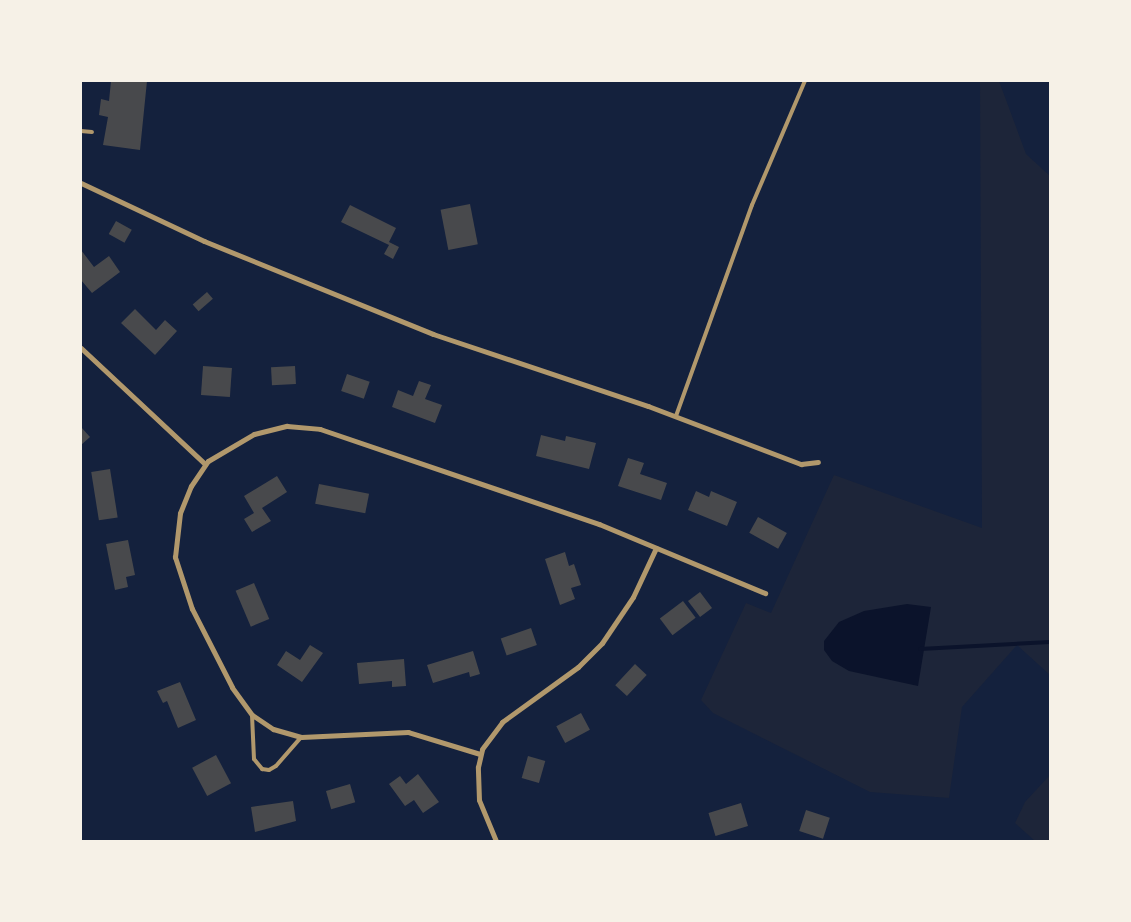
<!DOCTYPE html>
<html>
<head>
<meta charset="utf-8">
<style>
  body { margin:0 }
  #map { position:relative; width:1131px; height:922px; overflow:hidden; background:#14213d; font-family:Bitter,serif }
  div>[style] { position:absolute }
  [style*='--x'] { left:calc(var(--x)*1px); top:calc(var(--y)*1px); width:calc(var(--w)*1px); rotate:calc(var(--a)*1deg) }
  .green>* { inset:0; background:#1d2539 }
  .water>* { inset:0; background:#0b132b }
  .stream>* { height:4px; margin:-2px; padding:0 2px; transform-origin:2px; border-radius:2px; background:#0b132b }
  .building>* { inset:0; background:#48494c; transform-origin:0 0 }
  .service>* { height:4px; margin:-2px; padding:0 2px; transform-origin:2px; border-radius:2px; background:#b1986c }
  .minor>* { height:5px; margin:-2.5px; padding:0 2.5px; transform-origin:2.5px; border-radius:2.5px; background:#b1986c }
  span { translate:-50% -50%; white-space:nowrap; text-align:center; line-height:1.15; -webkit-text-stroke:4px #f6f1e7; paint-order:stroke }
  .frame { position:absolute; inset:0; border:82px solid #f6f1e7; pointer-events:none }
</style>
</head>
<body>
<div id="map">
  <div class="green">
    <div style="clip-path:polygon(980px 81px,999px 81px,1026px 154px,1050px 176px,1050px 675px,1017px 645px,962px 707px,949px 798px,870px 792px,713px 713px,701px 700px,746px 603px,771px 613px,834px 475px,982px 528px)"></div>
    <div style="clip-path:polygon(1050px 775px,1050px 841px,1035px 841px,1015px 823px,1025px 802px)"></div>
  </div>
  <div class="water">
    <div style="clip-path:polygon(907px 604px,931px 607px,918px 686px,849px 671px,832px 661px,824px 650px,824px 641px,839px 622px,864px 611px)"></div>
  </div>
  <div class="stream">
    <div style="--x:920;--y:649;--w:130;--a:-3.1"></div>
  </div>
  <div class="building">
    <div style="clip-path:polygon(111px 81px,147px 81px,140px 150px,103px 145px,108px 117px,99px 115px,101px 99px,109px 101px)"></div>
    <div style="left:470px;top:204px;width:41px;height:30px;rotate:79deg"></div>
    <div style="clip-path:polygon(350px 205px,396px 228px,389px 242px,399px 247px,393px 259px,384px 254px,389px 245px,341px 222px)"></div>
    <div style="left:116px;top:221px;width:18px;height:15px;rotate:29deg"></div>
    <div style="clip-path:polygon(81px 250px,94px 267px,109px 256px,120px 272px,92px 293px,81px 280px)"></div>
    <div style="left:207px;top:292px;width:9px;height:19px;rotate:49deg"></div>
    <div style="clip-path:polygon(135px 309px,156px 330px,165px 320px,177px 331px,155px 355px,121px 323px)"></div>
    <div style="left:203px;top:366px;width:29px;height:29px;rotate:4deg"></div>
    <div style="left:295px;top:366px;width:18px;height:24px;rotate:87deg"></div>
    <div style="left:347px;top:374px;width:24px;height:18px;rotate:19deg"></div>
    <div style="clip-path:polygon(419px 381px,431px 385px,425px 399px,442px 405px,435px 423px,392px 407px,398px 390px,413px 396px)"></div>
    <div style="clip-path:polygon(81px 427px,90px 437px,81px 445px)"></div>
    <div style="clip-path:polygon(541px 435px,565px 441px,566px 436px,596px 443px,589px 469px,536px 456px)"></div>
    <div style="clip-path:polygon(628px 458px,644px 463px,640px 474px,667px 483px,661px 500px,618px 486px)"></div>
    <div style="left:110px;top:469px;width:49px;height:19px;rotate:81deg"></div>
    <div style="clip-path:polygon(277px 476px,287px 492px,262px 508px,271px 521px,252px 532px,244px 519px,254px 513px,244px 496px)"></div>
    <div style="left:319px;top:484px;width:51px;height:20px;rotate:11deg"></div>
    <div style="clip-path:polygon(696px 491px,709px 497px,711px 491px,737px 502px,727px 526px,688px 510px)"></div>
    <div style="left:758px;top:517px;width:33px;height:18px;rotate:29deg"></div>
    <div style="clip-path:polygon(128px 540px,135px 575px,126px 577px,128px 587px,115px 590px,106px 544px)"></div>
    <div style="clip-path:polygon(565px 552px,569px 566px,574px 564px,581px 585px,571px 588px,575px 599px,560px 605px,545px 559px)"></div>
    <div style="left:254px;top:583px;width:39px;height:20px;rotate:67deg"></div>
    <div style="left:700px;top:592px;width:20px;height:15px;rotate:53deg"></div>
    <div style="left:683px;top:601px;width:21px;height:29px;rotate:53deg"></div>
    <div style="left:531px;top:628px;width:18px;height:32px;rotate:71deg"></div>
    <div style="clip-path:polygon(310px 645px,323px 653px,302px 682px,277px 665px,286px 651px,300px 660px)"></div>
    <div style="clip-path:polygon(473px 651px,480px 674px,470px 677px,469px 672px,433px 683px,427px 665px)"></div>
    <div style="clip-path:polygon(404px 659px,406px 686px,392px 687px,392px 681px,359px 684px,357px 663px)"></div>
    <div style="left:635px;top:664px;width:16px;height:29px;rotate:43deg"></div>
    <div style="clip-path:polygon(180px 682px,196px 720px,178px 728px,167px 701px,163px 703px,157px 691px)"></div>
    <div style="left:581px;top:713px;width:19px;height:28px;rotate:62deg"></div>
    <div style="left:216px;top:755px;width:32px;height:27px;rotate:62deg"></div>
    <div style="left:528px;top:756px;width:18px;height:23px;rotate:16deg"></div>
    <div style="clip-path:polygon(418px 774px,439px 802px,423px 813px,414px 800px,405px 806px,389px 784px,400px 776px,406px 784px)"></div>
    <div style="left:350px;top:784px;width:19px;height:25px;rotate:74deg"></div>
    <div style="clip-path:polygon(293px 801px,296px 821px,255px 832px,251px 807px)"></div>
    <div style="left:741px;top:803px;width:24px;height:34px;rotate:73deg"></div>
    <div style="left:806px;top:810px;width:25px;height:22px;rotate:18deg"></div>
  </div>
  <div class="service">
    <div style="--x:81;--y:131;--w:11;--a:5"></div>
    <div style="--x:676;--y:416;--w:224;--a:-70.2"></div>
    <div style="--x:752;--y:205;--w:135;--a:-66.9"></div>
    <div style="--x:252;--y:715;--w:44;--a:87.4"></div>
    <div style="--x:254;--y:759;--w:13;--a:51"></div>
    <div style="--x:262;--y:769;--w:7;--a:8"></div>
    <div style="--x:269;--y:770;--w:8;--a:-30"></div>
    <div style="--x:276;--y:766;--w:38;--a:-49"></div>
  </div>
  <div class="minor">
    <div style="--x:81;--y:183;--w:136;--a:25.2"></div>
    <div style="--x:204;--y:241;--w:247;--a:22.1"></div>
    <div style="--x:433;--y:334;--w:227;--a:18.5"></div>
    <div style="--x:648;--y:406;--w:164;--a:20.8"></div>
    <div style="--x:801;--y:464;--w:17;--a:-7"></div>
    <div style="--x:81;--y:348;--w:170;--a:43.1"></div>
    <div style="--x:480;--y:754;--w:75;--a:-163"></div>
    <div style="--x:408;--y:732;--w:107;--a:177.3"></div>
    <div style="--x:301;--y:737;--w:29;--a:-164"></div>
    <div style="--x:273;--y:729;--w:25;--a:-146"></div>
    <div style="--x:252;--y:715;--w:34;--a:-126"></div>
    <div style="--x:232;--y:687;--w:88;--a:-117.1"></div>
    <div style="--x:192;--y:609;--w:55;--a:-108.1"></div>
    <div style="--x:175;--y:557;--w:44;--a:-83.5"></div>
    <div style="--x:180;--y:513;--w:29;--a:-68"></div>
    <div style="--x:191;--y:486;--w:30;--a:-56"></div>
    <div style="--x:208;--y:461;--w:53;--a:-30.4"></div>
    <div style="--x:254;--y:434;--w:34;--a:-14"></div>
    <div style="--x:287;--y:426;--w:33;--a:5"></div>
    <div style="--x:320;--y:429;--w:295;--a:18.8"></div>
    <div style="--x:599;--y:524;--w:180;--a:22.6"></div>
    <div style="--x:496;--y:841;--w:44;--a:-112.5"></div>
    <div style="--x:479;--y:800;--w:33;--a:-92"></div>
    <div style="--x:478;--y:767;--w:18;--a:-77"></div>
    <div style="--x:482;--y:749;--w:34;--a:-53"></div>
    <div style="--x:502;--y:722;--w:94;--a:-35.9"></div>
    <div style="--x:578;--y:667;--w:34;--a:-45"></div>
    <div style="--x:602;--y:643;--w:55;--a:-56"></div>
    <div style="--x:633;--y:597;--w:54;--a:-64.9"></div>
  </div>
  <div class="frame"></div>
</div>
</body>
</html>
